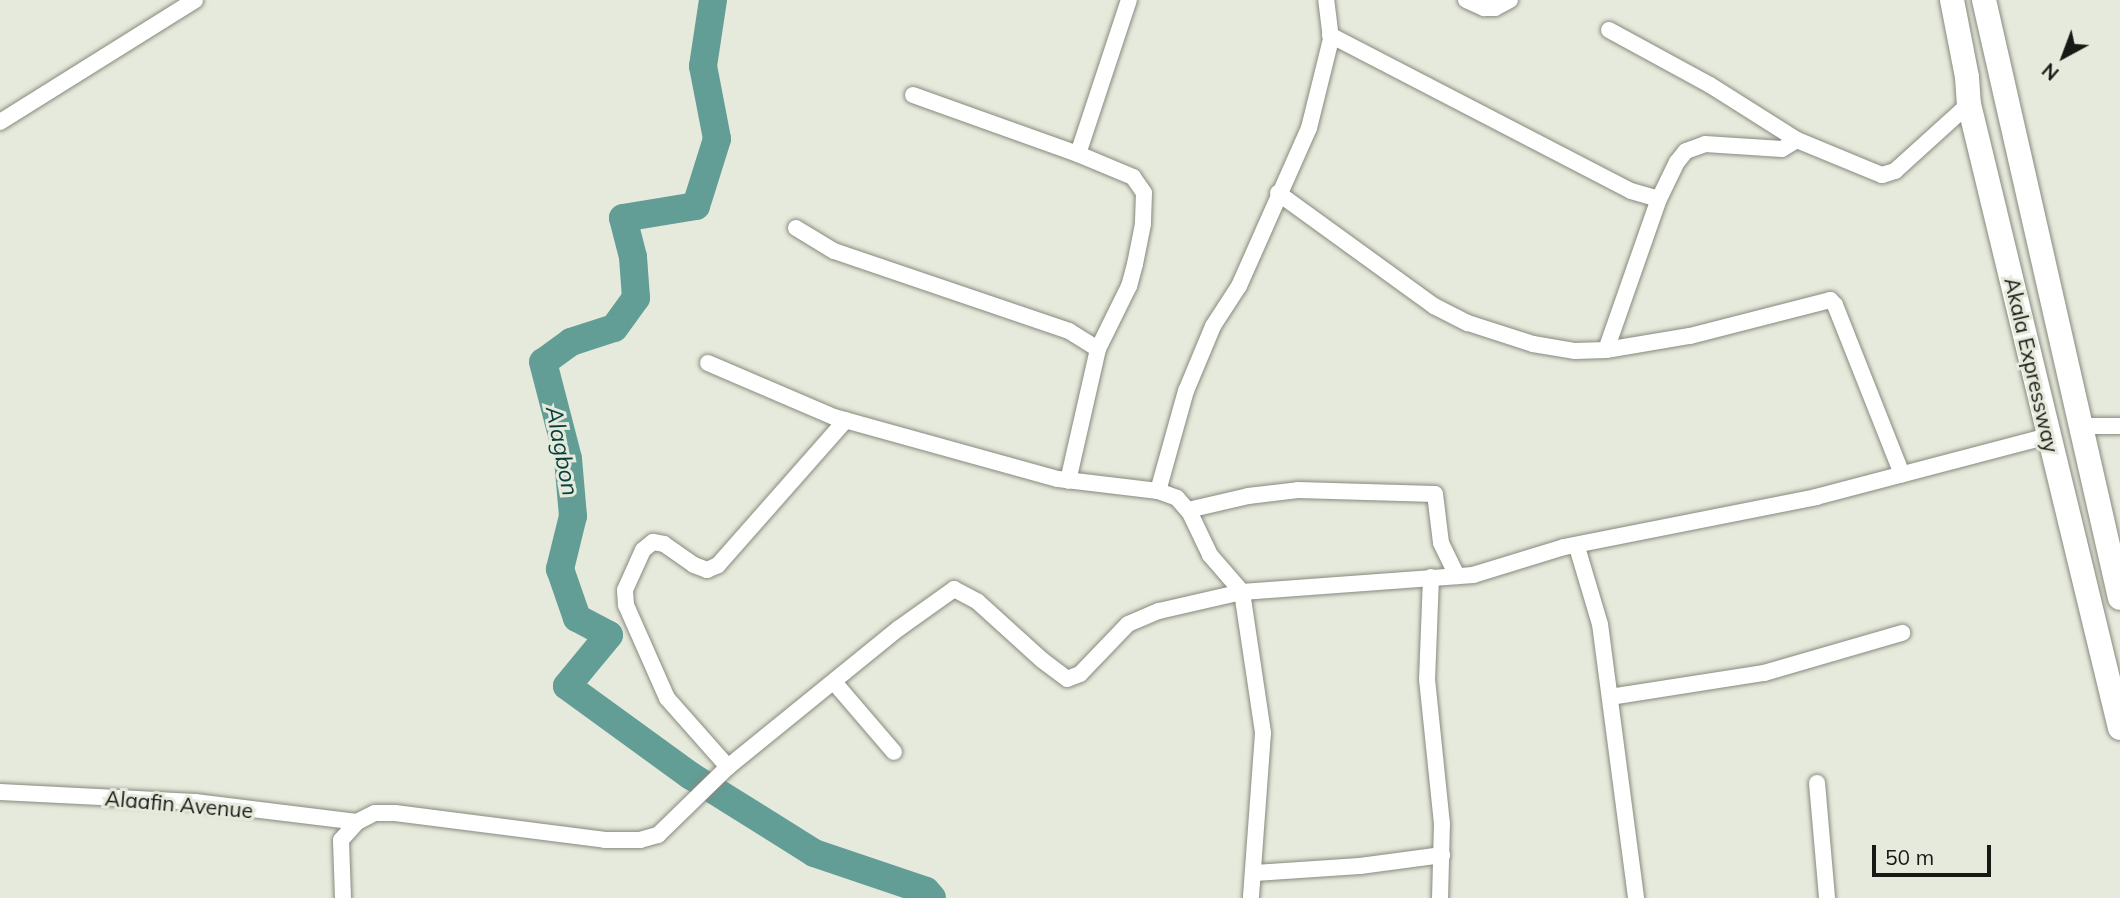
<!DOCTYPE html>
<html>
<head>
<meta charset="utf-8">
<style>
  body { margin:0 }
  #map { position:relative; width:2120px; height:898px; overflow:hidden; background:#e6eadc; font-family:Mulish,sans-serif }
  div>[style] { position:absolute }
  [style*='--x'] { left:calc(var(--x)*1px); top:calc(var(--y)*1px); width:calc(var(--w)*1px); rotate:calc(var(--a)*1deg) }
  .river>* { height:28px; margin:-14px; padding:0 14px; transform-origin:14px; border-radius:14px; background:#629d96 }
  .roads { filter:drop-shadow(0 0 2px #868a7d) drop-shadow(0 0 2px #868a7d) }
  .street>* { height:16px; margin:-8px; padding:0 8px; transform-origin:8px; border-radius:8px; background:#fff }
  .primary>* { height:24px; margin:-12px; padding:0 12px; transform-origin:12px; border-radius:12px; background:#fff }
  span { translate:-50% -50%; white-space:nowrap; text-align:center; line-height:1.15; -webkit-text-stroke:6px #e6eadc; paint-order:stroke }
  .street-label { font-size:21px; color:#181914 }
  .water-label { font-size:23px; color:#043e3a; font-style:italic }
  .north { position:absolute; left:2029px; top:21px; width:70px; height:70px; -webkit-text-stroke:5px #e6eadc; paint-order:stroke; rotate:221deg; font-size:19px; font-weight:700; line-height:28px; text-align:center; color:#181914 }
  .north::after { content:''; display:block; margin:auto; width:24px; height:32px; background:#181914; clip-path:polygon(50% 0,100% 100%,50% 72%,0 100%) }
  .scale { position:absolute; left:1872px; top:845px; width:119px; height:32px; box-sizing:border-box; border:4px solid #181914; border-top:0; padding-left:9px; font-size:21px; line-height:24px; white-space:nowrap; color:#181914; -webkit-text-stroke:5px #e6eadc; paint-order:stroke }
</style>
</head>
<body>
<div id="map">
  <div class="river">
    <div style="--x:713;--y:0;--w:67;--a:98.6"></div>
    <div style="--x:703;--y:66;--w:74;--a:79.1"></div>
    <div style="--x:717;--y:139;--w:70;--a:107.4"></div>
    <div style="--x:696;--y:206;--w:74;--a:170.7"></div>
    <div style="--x:623;--y:218;--w:40;--a:75.6"></div>
    <div style="--x:633;--y:257;--w:41;--a:85.8"></div>
    <div style="--x:636;--y:298;--w:37;--a:126"></div>
    <div style="--x:614;--y:328;--w:45;--a:162"></div>
    <div style="--x:571;--y:342;--w:34;--a:144"></div>
    <div style="--x:543;--y:362;--w:100;--a:75.5"></div>
    <div style="--x:568;--y:459;--w:57;--a:85"></div>
    <div style="--x:573;--y:516;--w:55;--a:103.8"></div>
    <div style="--x:560;--y:569;--w:52;--a:70.9"></div>
    <div style="--x:577;--y:618;--w:36;--a:28"></div>
    <div style="--x:609;--y:635;--w:66;--a:129.5"></div>
    <div style="--x:567;--y:686;--w:153;--a:36"></div>
    <div style="--x:691;--y:776;--w:145;--a:32"></div>
    <div style="--x:814;--y:853;--w:118;--a:18.7"></div>
    <div style="--x:926;--y:891;--w:9;--a:49"></div>
  </div>
  <div class="roads">
    <div class="street">
      <div style="--x:1466;--y:0;--w:20;--a:24"></div>
      <div style="--x:1484;--y:8;--w:11;--a:0"></div>
      <div style="--x:1495;--y:8;--w:17;--a:-28"></div>
      <div style="--x:1609;--y:30;--w:115;--a:28.6"></div>
      <div style="--x:1710;--y:85;--w:103;--a:32.3"></div>
      <div style="--x:1797;--y:140;--w:92;--a:22.4"></div>
      <div style="--x:1882;--y:175;--w:14;--a:-17"></div>
      <div style="--x:1895;--y:171;--w:100;--a:-42.2"></div>
      <div style="--x:1330;--y:35;--w:339;--a:27.4"></div>
      <div style="--x:1631;--y:191;--w:29;--a:16"></div>
      <div style="--x:913;--y:95;--w:175;--a:19.7"></div>
      <div style="--x:1078;--y:154;--w:60;--a:22.7"></div>
      <div style="--x:1133;--y:177;--w:19;--a:55"></div>
      <div style="--x:1144;--y:193;--w:31;--a:92"></div>
      <div style="--x:1143;--y:224;--w:41;--a:101.3"></div>
      <div style="--x:1135;--y:264;--w:23;--a:105"></div>
      <div style="--x:1129;--y:286;--w:70;--a:116.2"></div>
      <div style="--x:1098;--y:349;--w:135;--a:102.8"></div>
      <div style="--x:0;--y:122;--w:230;--a:-32"></div>
      <div style="--x:1078;--y:154;--w:162;--a:-71.7"></div>
      <div style="--x:1278;--y:193;--w:193;--a:35.9"></div>
      <div style="--x:1434;--y:306;--w:38;--a:27"></div>
      <div style="--x:1468;--y:323;--w:68;--a:17.9"></div>
      <div style="--x:1533;--y:344;--w:43;--a:9.5"></div>
      <div style="--x:1575;--y:351;--w:31;--a:-2"></div>
      <div style="--x:1606;--y:350;--w:85;--a:-9.5"></div>
      <div style="--x:1690;--y:336;--w:145;--a:-14.4"></div>
      <div style="--x:1830;--y:300;--w:7;--a:45"></div>
      <div style="--x:1835;--y:305;--w:182;--a:68.4"></div>
      <div style="--x:796;--y:228;--w:44;--a:31.2"></div>
      <div style="--x:834;--y:251;--w:248;--a:18.8"></div>
      <div style="--x:1069;--y:331;--w:34;--a:32"></div>
      <div style="--x:1606;--y:350;--w:160;--a:-70.7"></div>
      <div style="--x:1659;--y:199;--w:41;--a:-64.1"></div>
      <div style="--x:1677;--y:162;--w:14;--a:-51"></div>
      <div style="--x:1686;--y:151;--w:20;--a:-20"></div>
      <div style="--x:1705;--y:144;--w:77;--a:3.7"></div>
      <div style="--x:1782;--y:149;--w:17;--a:-31"></div>
      <div style="--x:708;--y:363;--w:137;--a:23.2"></div>
      <div style="--x:834;--y:417;--w:232;--a:15.5"></div>
      <div style="--x:1058;--y:479;--w:101;--a:6.8"></div>
      <div style="--x:1158;--y:491;--w:20;--a:20"></div>
      <div style="--x:1177;--y:498;--w:20;--a:49"></div>
      <div style="--x:1190;--y:513;--w:47;--a:64.5"></div>
      <div style="--x:1210;--y:555;--w:49;--a:49.1"></div>
      <div style="--x:1242;--y:592;--w:143;--a:81.5"></div>
      <div style="--x:1263;--y:733;--w:165;--a:94.2"></div>
      <div style="--x:2080;--y:426;--w:40;--a:0"></div>
      <div style="--x:1158;--y:491;--w:104;--a:-74.4"></div>
      <div style="--x:1186;--y:391;--w:70;--a:-67.4"></div>
      <div style="--x:1213;--y:326;--w:48;--a:-57"></div>
      <div style="--x:1239;--y:286;--w:173;--a:-66.1"></div>
      <div style="--x:1309;--y:128;--w:92;--a:-76.1"></div>
      <div style="--x:1331;--y:39;--w:39;--a:-97"></div>
      <div style="--x:1188;--y:510;--w:62;--a:-13.1"></div>
      <div style="--x:1248;--y:496;--w:50;--a:-6.8"></div>
      <div style="--x:1298;--y:490;--w:137;--a:1.7"></div>
      <div style="--x:1435;--y:494;--w:49;--a:83"></div>
      <div style="--x:1441;--y:543;--w:37;--a:64"></div>
      <div style="--x:1577;--y:547;--w:80;--a:73.4"></div>
      <div style="--x:1600;--y:624;--w:276;--a:82.5"></div>
      <div style="--x:1431;--y:577;--w:102;--a:92.2"></div>
      <div style="--x:1427;--y:679;--w:145;--a:84.1"></div>
      <div style="--x:1442;--y:823;--w:75;--a:91.5"></div>
      <div style="--x:834;--y:682;--w:92;--a:49.4"></div>
      <div style="--x:1610;--y:697;--w:156;--a:-8.9"></div>
      <div style="--x:1764;--y:673;--w:144;--a:-16.2"></div>
      <div style="--x:728;--y:767;--w:92;--a:-131.5"></div>
      <div style="--x:667;--y:698;--w:102;--a:-113.8"></div>
      <div style="--x:626;--y:605;--w:15;--a:-94"></div>
      <div style="--x:625;--y:590;--w:44;--a:-65.8"></div>
      <div style="--x:643;--y:550;--w:13;--a:-39"></div>
      <div style="--x:653;--y:542;--w:11;--a:10"></div>
      <div style="--x:664;--y:544;--w:37;--a:35"></div>
      <div style="--x:694;--y:565;--w:14;--a:21"></div>
      <div style="--x:707;--y:570;--w:12;--a:-24"></div>
      <div style="--x:718;--y:565;--w:193;--a:-48.6"></div>
      <div style="--x:1817;--y:783;--w:115;--a:85"></div>
      <div style="--x:0;--y:792;--w:195;--a:2.9"></div>
      <div style="--x:195;--y:802;--w:163;--a:7"></div>
      <div style="--x:1255;--y:873;--w:105;--a:-3.8"></div>
      <div style="--x:1360;--y:866;--w:83;--a:-7.6"></div>
      <div style="--x:343;--y:898;--w:58;--a:-92"></div>
      <div style="--x:341;--y:840;--w:24;--a:-48"></div>
      <div style="--x:357;--y:822;--w:20;--a:-27"></div>
      <div style="--x:375;--y:813;--w:20;--a:0"></div>
      <div style="--x:395;--y:813;--w:212;--a:7.3"></div>
      <div style="--x:605;--y:840;--w:35;--a:0"></div>
      <div style="--x:640;--y:840;--w:19;--a:-16"></div>
      <div style="--x:658;--y:835;--w:98;--a:-44.2"></div>
      <div style="--x:728;--y:767;--w:219;--a:-39.1"></div>
      <div style="--x:898;--y:629;--w:69;--a:-35.5"></div>
      <div style="--x:954;--y:589;--w:27;--a:28"></div>
      <div style="--x:978;--y:602;--w:86;--a:42.2"></div>
      <div style="--x:1042;--y:660;--w:31;--a:37"></div>
      <div style="--x:1067;--y:679;--w:14;--a:-21"></div>
      <div style="--x:1080;--y:674;--w:69;--a:-46.2"></div>
      <div style="--x:1128;--y:624;--w:34;--a:-23"></div>
      <div style="--x:1159;--y:611;--w:85;--a:-12.9"></div>
      <div style="--x:1242;--y:592;--w:232;--a:-4.2"></div>
      <div style="--x:1473;--y:575;--w:95;--a:-17.1"></div>
      <div style="--x:1564;--y:547;--w:257;--a:-11.2"></div>
      <div style="--x:1816;--y:497;--w:241;--a:-14.7"></div>
    </div>
    <div class="primary">
      <div style="--x:1952;--y:0;--w:78;--a:79"></div>
      <div style="--x:1967;--y:77;--w:27;--a:86"></div>
      <div style="--x:1969;--y:104;--w:642;--a:76.4"></div>
      <div style="--x:1984;--y:0;--w:613;--a:77.19"></div>
    </div>
  </div>
  <div class="street-label">
    <span style="left:2032px;top:365px;rotate:77deg">Akala Expressway</span>
    <span style="left:179px;top:804px;rotate:5deg">Alaafin Avenue</span>
  </div>
  <div class="water-label">
    <span style="left:562px;top:451px;rotate:79deg">Alagbon</span>
  </div>
  <div class="north">N</div>
  <div class="scale">50 m</div>
</div>
</body>
</html>
